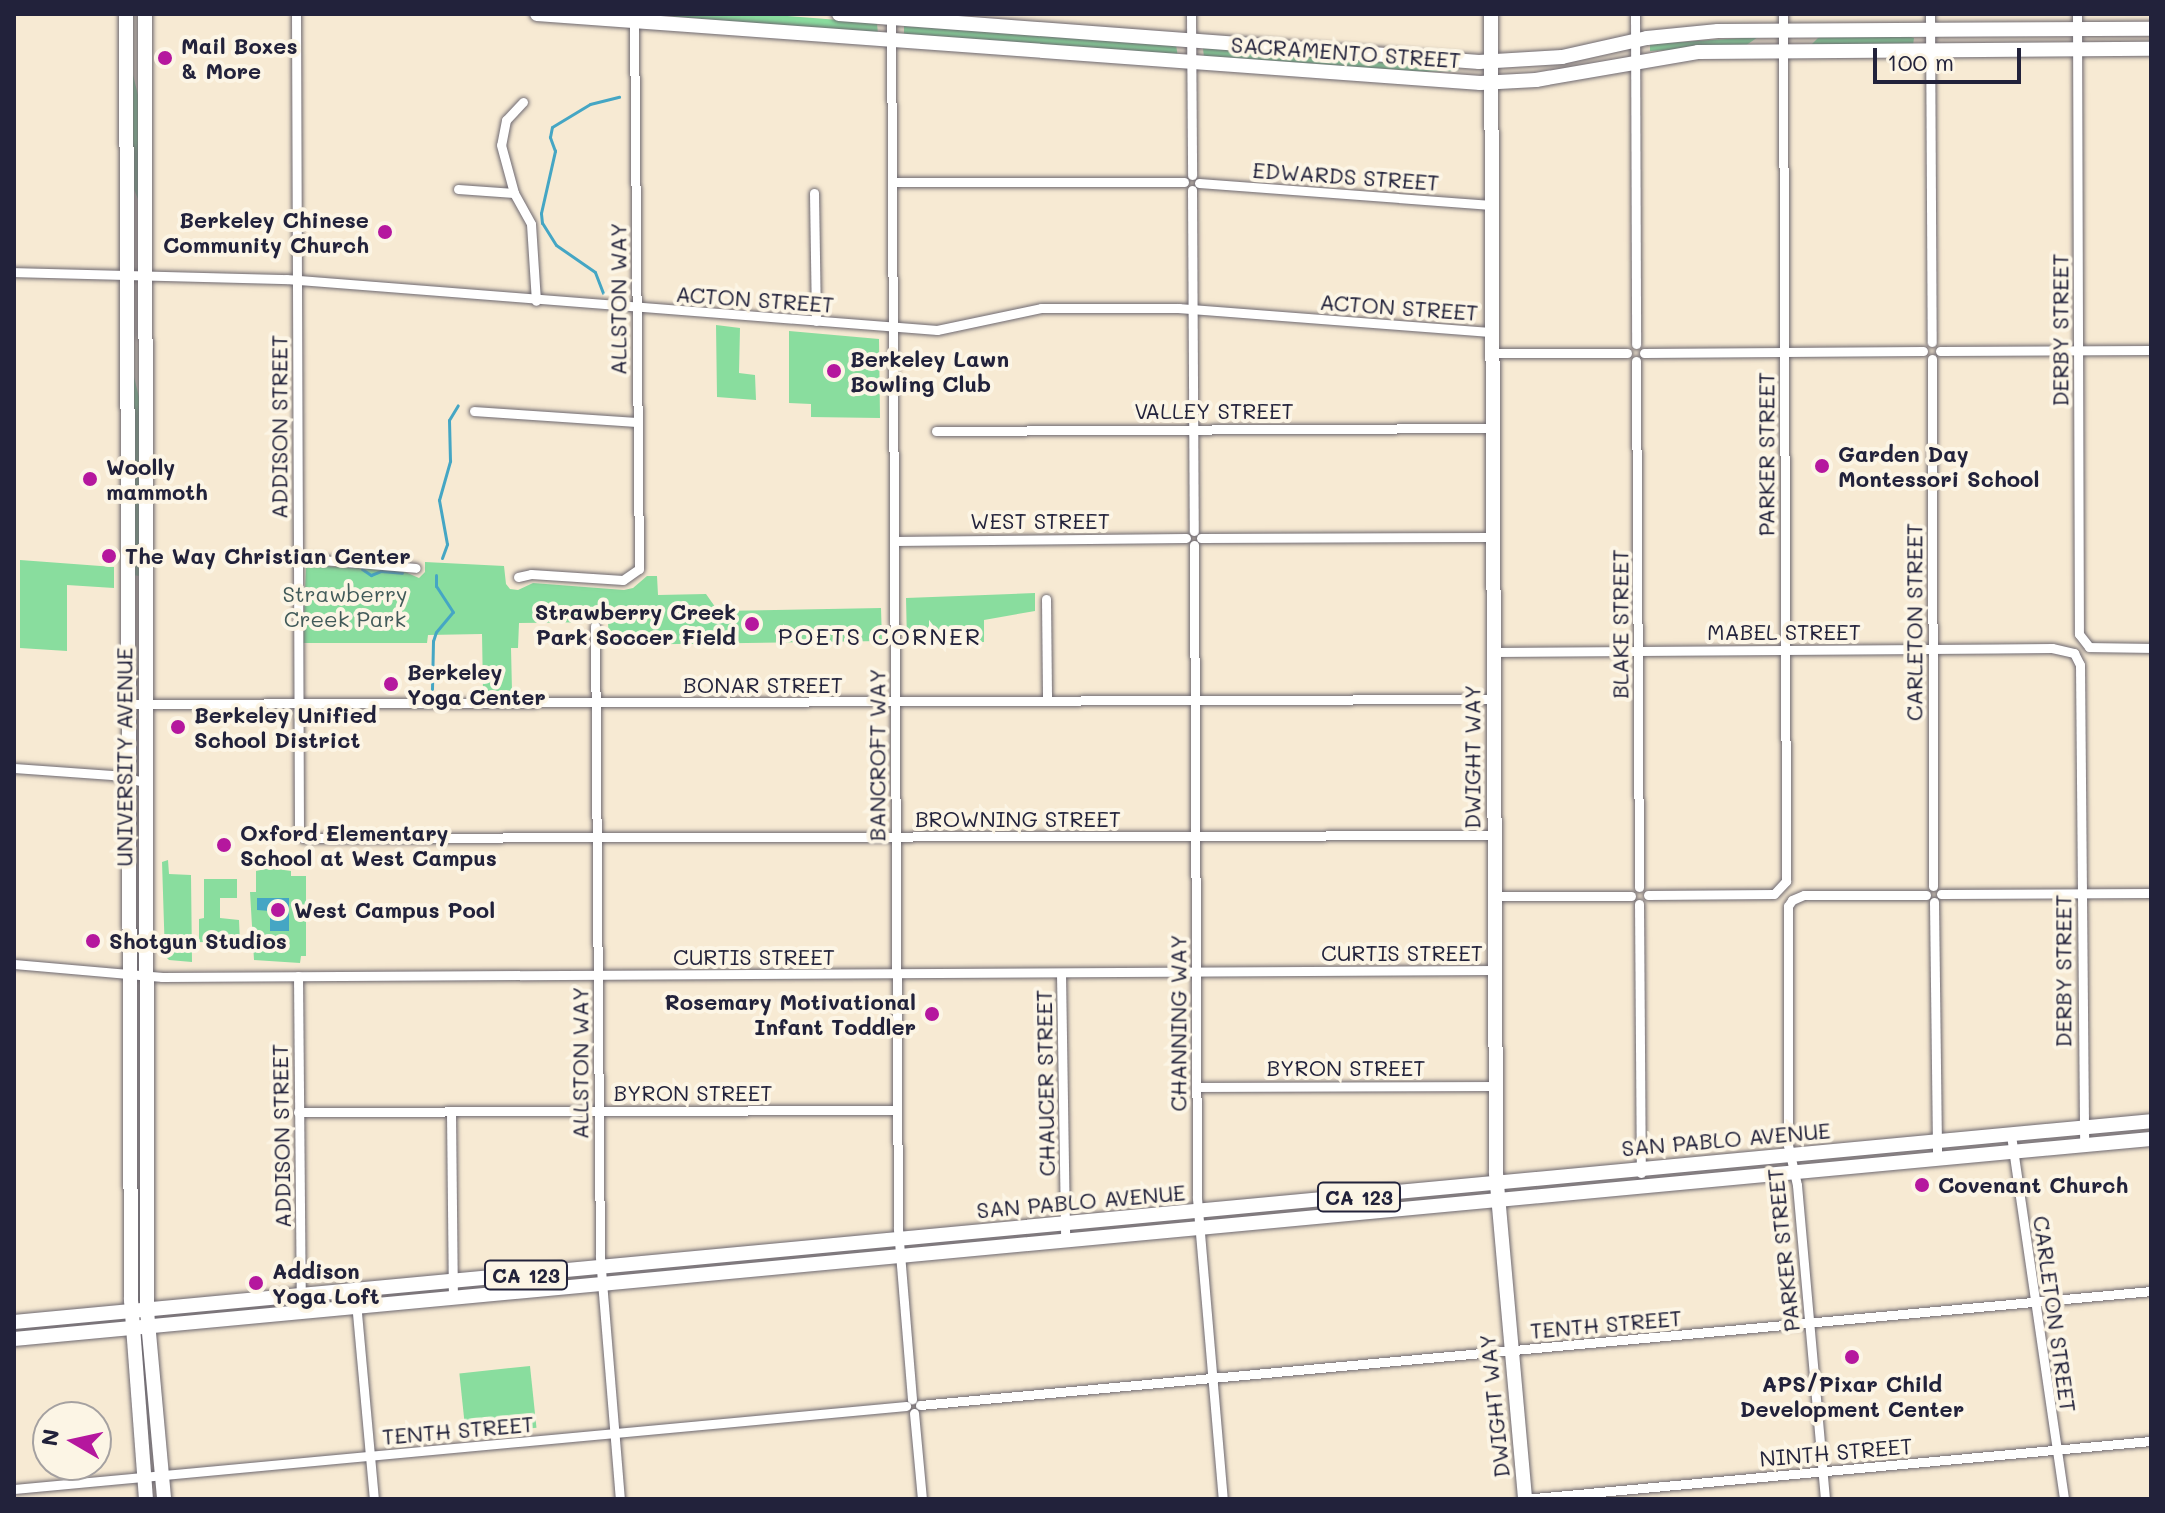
<!DOCTYPE html>
<html>
<head>
<meta charset="utf-8">
<style>
  body { margin:0 }
  #map { position:relative; width:2165px; height:1513px; overflow:hidden; background:#f7ead3; font-family:Mali,sans-serif }
  div>[style] { position:absolute }
  [style*='--x'] { left:calc(var(--x)*1px); top:calc(var(--y)*1px); width:calc(var(--w)*1px); rotate:calc(var(--a)*1deg) }
  .green>* { inset:0; background:#89dd9e; transform-origin:0 0 }
  .water>* { inset:0; background:#45a6c4 }
  .stream>* { height:3px; margin:-1.5px; padding:0 1.5px; transform-origin:1.5px; border-radius:1.5px; background:#45a6c4 }
  .roads { filter:drop-shadow(0 0 2px #6d6870) drop-shadow(0 0 2px #6d6870) }
  .street>* { height:9px; margin:-4.5px; padding:0 4.5px; transform-origin:4.5px; border-radius:4.5px; background:#fff }
  .secondary>* { height:14px; margin:-7px; padding:0 7px; transform-origin:7px; border-radius:7px; background:#fff }
  .primary>* { height:14px; margin:-7px; padding:0 7px; transform-origin:7px; border-radius:7px; background:#fff }
  .dots>* { width:22px; height:22px; translate:-50% -50%; box-sizing:border-box; border:4px solid #fcf5e5; border-radius:50% }
  span { translate:-50% -50%; white-space:nowrap; text-align:center; line-height:1.15; -webkit-text-stroke:8px #fcf5e5; paint-order:stroke }
  .shield-label span { padding:2px 6px; background:#fcf5e5; border:2px solid; border-radius:6px; -webkit-text-stroke-width:0 }
  .shield-label { font-size:20px; color:#22223b; font-weight:700 }
  .poi-label { font-size:22px; color:#22223b; font-weight:700 }
  .left { translate:0 -50%; text-align:left }
  .right { translate:-100% -50%; text-align:right }
  .street-label { font-size:22px; color:#22223b }
  .park-label { font-size:22px; color:#415a59 }
  .neighbourhood-label { font-size:24px; color:#22223b; letter-spacing:2px }
  .frame { position:absolute; inset:0; border:16px solid #22223b; pointer-events:none }
  .north { position:absolute; left:32px; top:1401px; width:80px; height:80px; box-sizing:border-box; background:#fcf5e5; border:2px solid #a5a1a1; border-radius:50%; rotate:279deg; font-size:22px; font-weight:700; line-height:32px; text-align:center; color:#22223b }
  .north::after { content:''; display:block; margin:auto; width:28px; height:36px; background:#b5179e; clip-path:polygon(50% 0,100% 100%,50% 72%,0 100%) }
  .scale { position:absolute; left:1873px; top:48px; width:148px; height:36px; box-sizing:border-box; border:4px solid #22223b; border-top:0; padding-left:10px; font-size:24px; line-height:28px; white-space:nowrap; color:#22223b; -webkit-text-stroke:6px #fcf5e5; paint-order:stroke }
</style>
</head>
<body>
<div id="map">
  <div class="green">
    <div style="clip-path:polygon(646px 14px,762px 14px,877px 23px,878px 35px)"></div>
    <div style="clip-path:polygon(904px 26px,1176px 45px,1178px 57px,904px 36px)"></div>
    <div style="clip-path:polygon(1758px 37px,1745px 46px,1650px 51px,1650px 44px)"></div>
    <div style="clip-path:polygon(1819px 37px,1908px 36px,1914px 38px,1913px 45px,1810px 46px)"></div>
    <div style="clip-path:polygon(1203px 48px,1358px 59px,1460px 71px,1401px 72px,1204px 58px)"></div>
    <div style="clip-path:polygon(133px 75px,138px 95px,138px 199px,132px 185px)"></div>
    <div style="clip-path:polygon(716px 325px,740px 328px,739px 373px,755px 375px,756px 400px,717px 397px)"></div>
    <div style="clip-path:polygon(789px 331px,879px 339px,880px 418px,811px 417px,811px 404px,789px 403px)"></div>
    <div style="clip-path:polygon(134px 377px,139px 397px,139px 576px,133px 575px)"></div>
    <div style="clip-path:polygon(20px 560px,114px 567px,114px 588px,67px 585px,67px 651px,20px 648px)"></div>
    <div style="clip-path:polygon(425px 562px,504px 566px,506px 584px,510px 589px,518px 590px,533px 583px,624px 590px,633px 588px,647px 576px,657px 576px,658px 595px,706px 594px,718px 611px,881px 608px,882px 641px,609px 645px,608px 622px,519px 623px,518px 648px,511px 648px,512px 691px,483px 691px,482px 634px,428px 635px,427px 643px,303px 643px,306px 565px,403px 571px,419px 578px,425px 572px)"></div>
    <div style="clip-path:polygon(1035px 593px,1035px 611px,984px 620px,984px 642px,907px 642px,906px 598px)"></div>
    <div style="clip-path:polygon(168px 860px,169px 874px,191px 875px,192px 962px,169px 960px,165px 956px,162px 862px)"></div>
    <div style="clip-path:polygon(270px 868px,291px 871px,291px 876px,306px 876px,306px 956px,301px 956px,300px 963px,254px 960px,250px 892px,256px 892px,256px 871px)"></div>
    <div style="clip-path:polygon(204px 879px,237px 879px,237px 898px,220px 898px,220px 918px,239px 920px,240px 943px,199px 942px,199px 919px,204px 918px)"></div>
    <div style="left:530px;top:1366px;width:62px;height:71px;rotate:84deg"></div>
  </div>
  <div class="water">
    <div style="clip-path:polygon(257px 898px,289px 898px,289px 931px,270px 931px,270px 911px,257px 910px)"></div>
  </div>
  <div class="stream">
    <div style="--x:603;--y:293;--w:22;--a:-111"></div>
    <div style="--x:595;--y:272;--w:47;--a:-145.3"></div>
    <div style="--x:556;--y:245;--w:26;--a:-122"></div>
    <div style="--x:542;--y:223;--w:10;--a:-96"></div>
    <div style="--x:541;--y:213;--w:64;--a:-77.3"></div>
    <div style="--x:555;--y:151;--w:15;--a:-110"></div>
    <div style="--x:550;--y:137;--w:10;--a:-79"></div>
    <div style="--x:552;--y:127;--w:44;--a:-31.2"></div>
    <div style="--x:590;--y:104;--w:30;--a:-14"></div>
    <div style="--x:442;--y:558;--w:15;--a:-70"></div>
    <div style="--x:447;--y:544;--w:45;--a:-100.3"></div>
    <div style="--x:439;--y:500;--w:41;--a:-74.2"></div>
    <div style="--x:450;--y:461;--w:41;--a:-91.4"></div>
    <div style="--x:449;--y:420;--w:17;--a:-59"></div>
    <div style="--x:362;--y:569;--w:11;--a:34"></div>
    <div style="--x:371;--y:575;--w:11;--a:-22"></div>
    <div style="--x:381;--y:571;--w:21;--a:5"></div>
    <div style="--x:432;--y:689;--w:48;--a:-88.8"></div>
    <div style="--x:433;--y:641;--w:9;--a:-72"></div>
    <div style="--x:436;--y:632;--w:26;--a:-50"></div>
    <div style="--x:453;--y:612;--w:31;--a:-123"></div>
    <div style="--x:436;--y:586;--w:11;--a:-90"></div>
  </div>
  <div class="roads">
    <div class="street">
      <div style="--x:296;--y:14;--w:816;--a:89.79"></div>
      <div style="--x:299;--y:830;--w:9;--a:63"></div>
      <div style="--x:303;--y:838;--w:1191;--a:-0.14"></div>
      <div style="--x:891;--y:14;--w:1215;--a:89.67"></div>
      <div style="--x:898;--y:1229;--w:171;--a:85.3"></div>
      <div style="--x:1191;--y:14;--w:161;--a:89.6"></div>
      <div style="--x:1635;--y:14;--w:330;--a:89.8"></div>
      <div style="--x:1930;--y:14;--w:328;--a:89.7"></div>
      <div style="--x:2077;--y:14;--w:620;--a:89.82"></div>
      <div style="--x:2079;--y:634;--w:16;--a:52"></div>
      <div style="--x:2089;--y:647;--w:62;--a:0.9"></div>
      <div style="--x:523;--y:102;--w:25;--a:133"></div>
      <div style="--x:506;--y:120;--w:25;--a:101"></div>
      <div style="--x:501;--y:145;--w:50;--a:74.8"></div>
      <div style="--x:514;--y:193;--w:35;--a:61"></div>
      <div style="--x:531;--y:224;--w:77;--a:86.3"></div>
      <div style="--x:892;--y:182;--w:292;--a:0"></div>
      <div style="--x:1199;--y:183;--w:293;--a:4.3"></div>
      <div style="--x:458;--y:189;--w:56;--a:4.1"></div>
      <div style="--x:1192;--y:190;--w:341;--a:89.7"></div>
      <div style="--x:814;--y:193;--w:128;--a:89.1"></div>
      <div style="--x:14;--y:272;--w:272;--a:1.5"></div>
      <div style="--x:286;--y:279;--w:653;--a:4.48"></div>
      <div style="--x:937;--y:330;--w:106;--a:-11.9"></div>
      <div style="--x:1041;--y:308;--w:138;--a:0"></div>
      <div style="--x:1179;--y:308;--w:314;--a:4.4"></div>
      <div style="--x:1940;--y:351;--w:211;--a:-0.3"></div>
      <div style="--x:1492;--y:353;--w:135;--a:0"></div>
      <div style="--x:1644;--y:353;--w:279;--a:-0.4"></div>
      <div style="--x:1932;--y:359;--w:527;--a:89.89"></div>
      <div style="--x:1636;--y:361;--w:526;--a:89.67"></div>
      <div style="--x:474;--y:411;--w:162;--a:3.9"></div>
      <div style="--x:936;--y:431;--w:556;--a:-0.31"></div>
      <div style="--x:1201;--y:538;--w:292;--a:-0.2"></div>
      <div style="--x:894;--y:541;--w:292;--a:-0.6"></div>
      <div style="--x:1194;--y:545;--w:653;--a:89.74"></div>
      <div style="--x:1197;--y:1198;--w:302;--a:85.1"></div>
      <div style="--x:298;--y:558;--w:118;--a:4.8"></div>
      <div style="--x:518;--y:577;--w:13;--a:-13"></div>
      <div style="--x:531;--y:574;--w:92;--a:3.7"></div>
      <div style="--x:623;--y:580;--w:19;--a:-35"></div>
      <div style="--x:639;--y:569;--w:549;--a:-90.52"></div>
      <div style="--x:1046;--y:599;--w:102;--a:89.4"></div>
      <div style="--x:595;--y:626;--w:631;--a:89.55"></div>
      <div style="--x:600;--y:1257;--w:243;--a:85.3"></div>
      <div style="--x:1493;--y:652;--w:559;--a:-0.41"></div>
      <div style="--x:2052;--y:648;--w:23;--a:13"></div>
      <div style="--x:2074;--y:653;--w:13;--a:63"></div>
      <div style="--x:2080;--y:665;--w:480;--a:89.5"></div>
      <div style="--x:128;--y:704;--w:1365;--a:-0.21"></div>
      <div style="--x:14;--y:768;--w:98;--a:4.1"></div>
      <div style="--x:112;--y:775;--w:34;--a:12"></div>
      <div style="--x:1941;--y:894;--w:210;--a:-0.3"></div>
      <div style="--x:1648;--y:895;--w:126;--a:-0.5"></div>
      <div style="--x:1774;--y:894;--w:18;--a:-47"></div>
      <div style="--x:1786;--y:881;--w:867;--a:-90.2"></div>
      <div style="--x:1495;--y:896;--w:136;--a:0"></div>
      <div style="--x:1934;--y:902;--w:257;--a:89.3"></div>
      <div style="--x:1639;--y:904;--w:269;--a:89.6"></div>
      <div style="--x:14;--y:964;--w:149;--a:5"></div>
      <div style="--x:162;--y:977;--w:1333;--a:-0.3"></div>
      <div style="--x:1061;--y:973;--w:268;--a:89.1"></div>
      <div style="--x:298;--y:976;--w:320;--a:89.5"></div>
      <div style="--x:1197;--y:1087;--w:298;--a:-0.2"></div>
      <div style="--x:298;--y:1112;--w:599;--a:-0.19"></div>
      <div style="--x:451;--y:1112;--w:187;--a:89.4"></div>
      <div style="--x:2011;--y:1135;--w:368;--a:81.7"></div>
      <div style="--x:355;--y:1291;--w:209;--a:84.8"></div>
      <div style="--x:920;--y:1405;--w:1236;--a:-5.29"></div>
      <div style="--x:914;--y:1413;--w:86;--a:84.7"></div>
      <div style="--x:14;--y:1489;--w:896;--a:-5.32"></div>
      <div style="--x:1524;--y:1499;--w:630;--a:-5.29"></div>
      <div style="--x:1825;--y:1499;--w:315;--a:-95.1"></div>
      <div style="--x:1797;--y:1185;--w:41;--a:-102.7"></div>
      <div style="--x:1788;--y:1145;--w:239;--a:-90"></div>
      <div style="--x:1788;--y:906;--w:7;--a:-56"></div>
      <div style="--x:1792;--y:900;--w:13;--a:-23"></div>
      <div style="--x:1804;--y:895;--w:122;--a:0"></div>
    </div>
    <div class="secondary">
      <div style="--x:126;--y:14;--w:1286;--a:89.78"></div>
      <div style="--x:131;--y:1300;--w:200;--a:85.7"></div>
      <div style="--x:145;--y:14;--w:1297;--a:89.91"></div>
      <div style="--x:147;--y:1311;--w:189;--a:84.8"></div>
      <div style="--x:537;--y:14;--w:946;--a:4.18"></div>
      <div style="--x:1480;--y:83;--w:56;--a:-3.1"></div>
      <div style="--x:1536;--y:80;--w:164;--a:-9.8"></div>
      <div style="--x:1698;--y:52;--w:453;--a:-0.4"></div>
      <div style="--x:839;--y:14;--w:642;--a:4.29"></div>
      <div style="--x:1479;--y:62;--w:83;--a:-3.4"></div>
      <div style="--x:1562;--y:57;--w:87;--a:-12.6"></div>
      <div style="--x:1647;--y:38;--w:71;--a:-5.6"></div>
      <div style="--x:1718;--y:31;--w:433;--a:-0.3"></div>
      <div style="--x:1491;--y:14;--w:1159;--a:89.75"></div>
      <div style="--x:1496;--y:1173;--w:327;--a:84.9"></div>
    </div>
    <div class="primary">
      <div style="--x:14;--y:1322;--w:2146;--a:-5.37"></div>
      <div style="--x:14;--y:1339;--w:2146;--a:-5.35"></div>
    </div>
  </div>
  <div class="dots">
    <div style="left:165px;top:58px;background:#b5179e"></div>
    <div style="left:385px;top:232px;background:#b5179e"></div>
    <div style="left:834px;top:371px;background:#b5179e"></div>
    <div style="left:1822px;top:466px;background:#b5179e"></div>
    <div style="left:90px;top:479px;background:#b5179e"></div>
    <div style="left:109px;top:556px;background:#b5179e"></div>
    <div style="left:752px;top:624px;background:#b5179e"></div>
    <div style="left:391px;top:684px;background:#b5179e"></div>
    <div style="left:178px;top:727px;background:#b5179e"></div>
    <div style="left:224px;top:845px;background:#b5179e"></div>
    <div style="left:278px;top:910px;background:#b5179e"></div>
    <div style="left:93px;top:941px;background:#b5179e"></div>
    <div style="left:932px;top:1014px;background:#b5179e"></div>
    <div style="left:1922px;top:1185px;background:#b5179e"></div>
    <div style="left:256px;top:1283px;background:#b5179e"></div>
    <div style="left:1852px;top:1357px;background:#b5179e"></div>
  </div>
  <div class="shield-label">
    <span style="left:1359px;top:1197px">CA 123</span>
    <span style="left:526px;top:1275px">CA 123</span>
  </div>
  <div class="poi-label">
    <span class="left" style="left:181px;top:58px">Mail Boxes<br>&amp; More</span>
    <span class="right" style="left:369px;top:232px">Berkeley Chinese<br>Community Church</span>
    <span class="left" style="left:850px;top:371px">Berkeley Lawn<br>Bowling Club</span>
    <span class="left" style="left:1838px;top:466px">Garden Day<br>Montessori School</span>
    <span class="left" style="left:106px;top:479px">Woolly<br>mammoth</span>
    <span class="left" style="left:125px;top:556px">The Way Christian Center</span>
    <span class="right" style="left:736px;top:624px">Strawberry Creek<br>Park Soccer Field</span>
    <span class="left" style="left:407px;top:684px">Berkeley<br>Yoga Center</span>
    <span class="left" style="left:194px;top:727px">Berkeley Unified<br>School District</span>
    <span class="left" style="left:240px;top:845px">Oxford Elementary<br>School at West Campus</span>
    <span class="left" style="left:294px;top:910px">West Campus Pool</span>
    <span class="left" style="left:109px;top:941px">Shotgun Studios</span>
    <span class="right" style="left:916px;top:1014px">Rosemary Motivational<br>Infant Toddler</span>
    <span class="left" style="left:1938px;top:1185px">Covenant Church</span>
    <span class="left" style="left:272px;top:1283px">Addison<br>Yoga Loft</span>
    <span style="left:1852px;top:1396px">APS/Pixar Child<br>Development Center</span>
  </div>
  <div class="street-label">
    <span style="left:1346px;top:52px;rotate:4deg">SACRAMENTO STREET</span>
    <span style="left:1346px;top:176px;rotate:4deg">EDWARDS STREET</span>
    <span style="left:618px;top:299px;rotate:-90deg">ALLSTON WAY</span>
    <span style="left:755px;top:299px;rotate:4deg">ACTON STREET</span>
    <span style="left:1399px;top:307px;rotate:4deg">ACTON STREET</span>
    <span style="left:2060px;top:330px;rotate:-90deg">DERBY STREET</span>
    <span style="left:1214px;top:411px">VALLEY STREET</span>
    <span style="left:279px;top:427px;rotate:-90deg">ADDISON STREET</span>
    <span style="left:1766px;top:454px;rotate:-90deg">PARKER STREET</span>
    <span style="left:1040px;top:521px">WEST STREET</span>
    <span style="left:1914px;top:622px;rotate:-90deg">CARLETON STREET</span>
    <span style="left:1620px;top:624px;rotate:-90deg">BLAKE STREET</span>
    <span style="left:1784px;top:632px">MABEL STREET</span>
    <span style="left:763px;top:685px">BONAR STREET</span>
    <span style="left:877px;top:755px;rotate:-90deg">BANCROFT WAY</span>
    <span style="left:124px;top:757px;rotate:-90deg">UNIVERSITY AVENUE</span>
    <span style="left:1472px;top:757px;rotate:-90deg">DWIGHT WAY</span>
    <span style="left:1018px;top:819px">BROWNING STREET</span>
    <span style="left:1402px;top:953px">CURTIS STREET</span>
    <span style="left:754px;top:957px">CURTIS STREET</span>
    <span style="left:2063px;top:971px;rotate:-90deg">DERBY STREET</span>
    <span style="left:1178px;top:1023px;rotate:-90deg">CHANNING WAY</span>
    <span style="left:580px;top:1063px;rotate:-90deg">ALLSTON WAY</span>
    <span style="left:1346px;top:1068px">BYRON STREET</span>
    <span style="left:1045px;top:1083px;rotate:-91deg">CHAUCER STREET</span>
    <span style="left:693px;top:1093px">BYRON STREET</span>
    <span style="left:281px;top:1136px;rotate:-91deg">ADDISON STREET</span>
    <span style="left:1726px;top:1139px;rotate:-5deg">SAN PABLO AVENUE</span>
    <span style="left:1081px;top:1201px;rotate:-5deg">SAN PABLO AVENUE</span>
    <span style="left:1783px;top:1250px;rotate:-96deg">PARKER STREET</span>
    <span style="left:2055px;top:1314px;rotate:82deg">CARLETON STREET</span>
    <span style="left:1606px;top:1324px;rotate:-5deg">TENTH STREET</span>
    <span style="left:1494px;top:1406px;rotate:-96deg">DWIGHT WAY</span>
    <span style="left:458px;top:1430px;rotate:-5deg">TENTH STREET</span>
    <span style="left:1836px;top:1452px;rotate:-5deg">NINTH STREET</span>
  </div>
  <div class="park-label">
    <span style="left:345px;top:606px">Strawberry<br>Creek Park</span>
  </div>
  <div class="neighbourhood-label">
    <span style="left:880px;top:636px">POETS CORNER</span>
  </div>
  <div class="frame"></div>
  <div class="north">N</div>
  <div class="scale">100 m</div>
</div>
</body>
</html>
